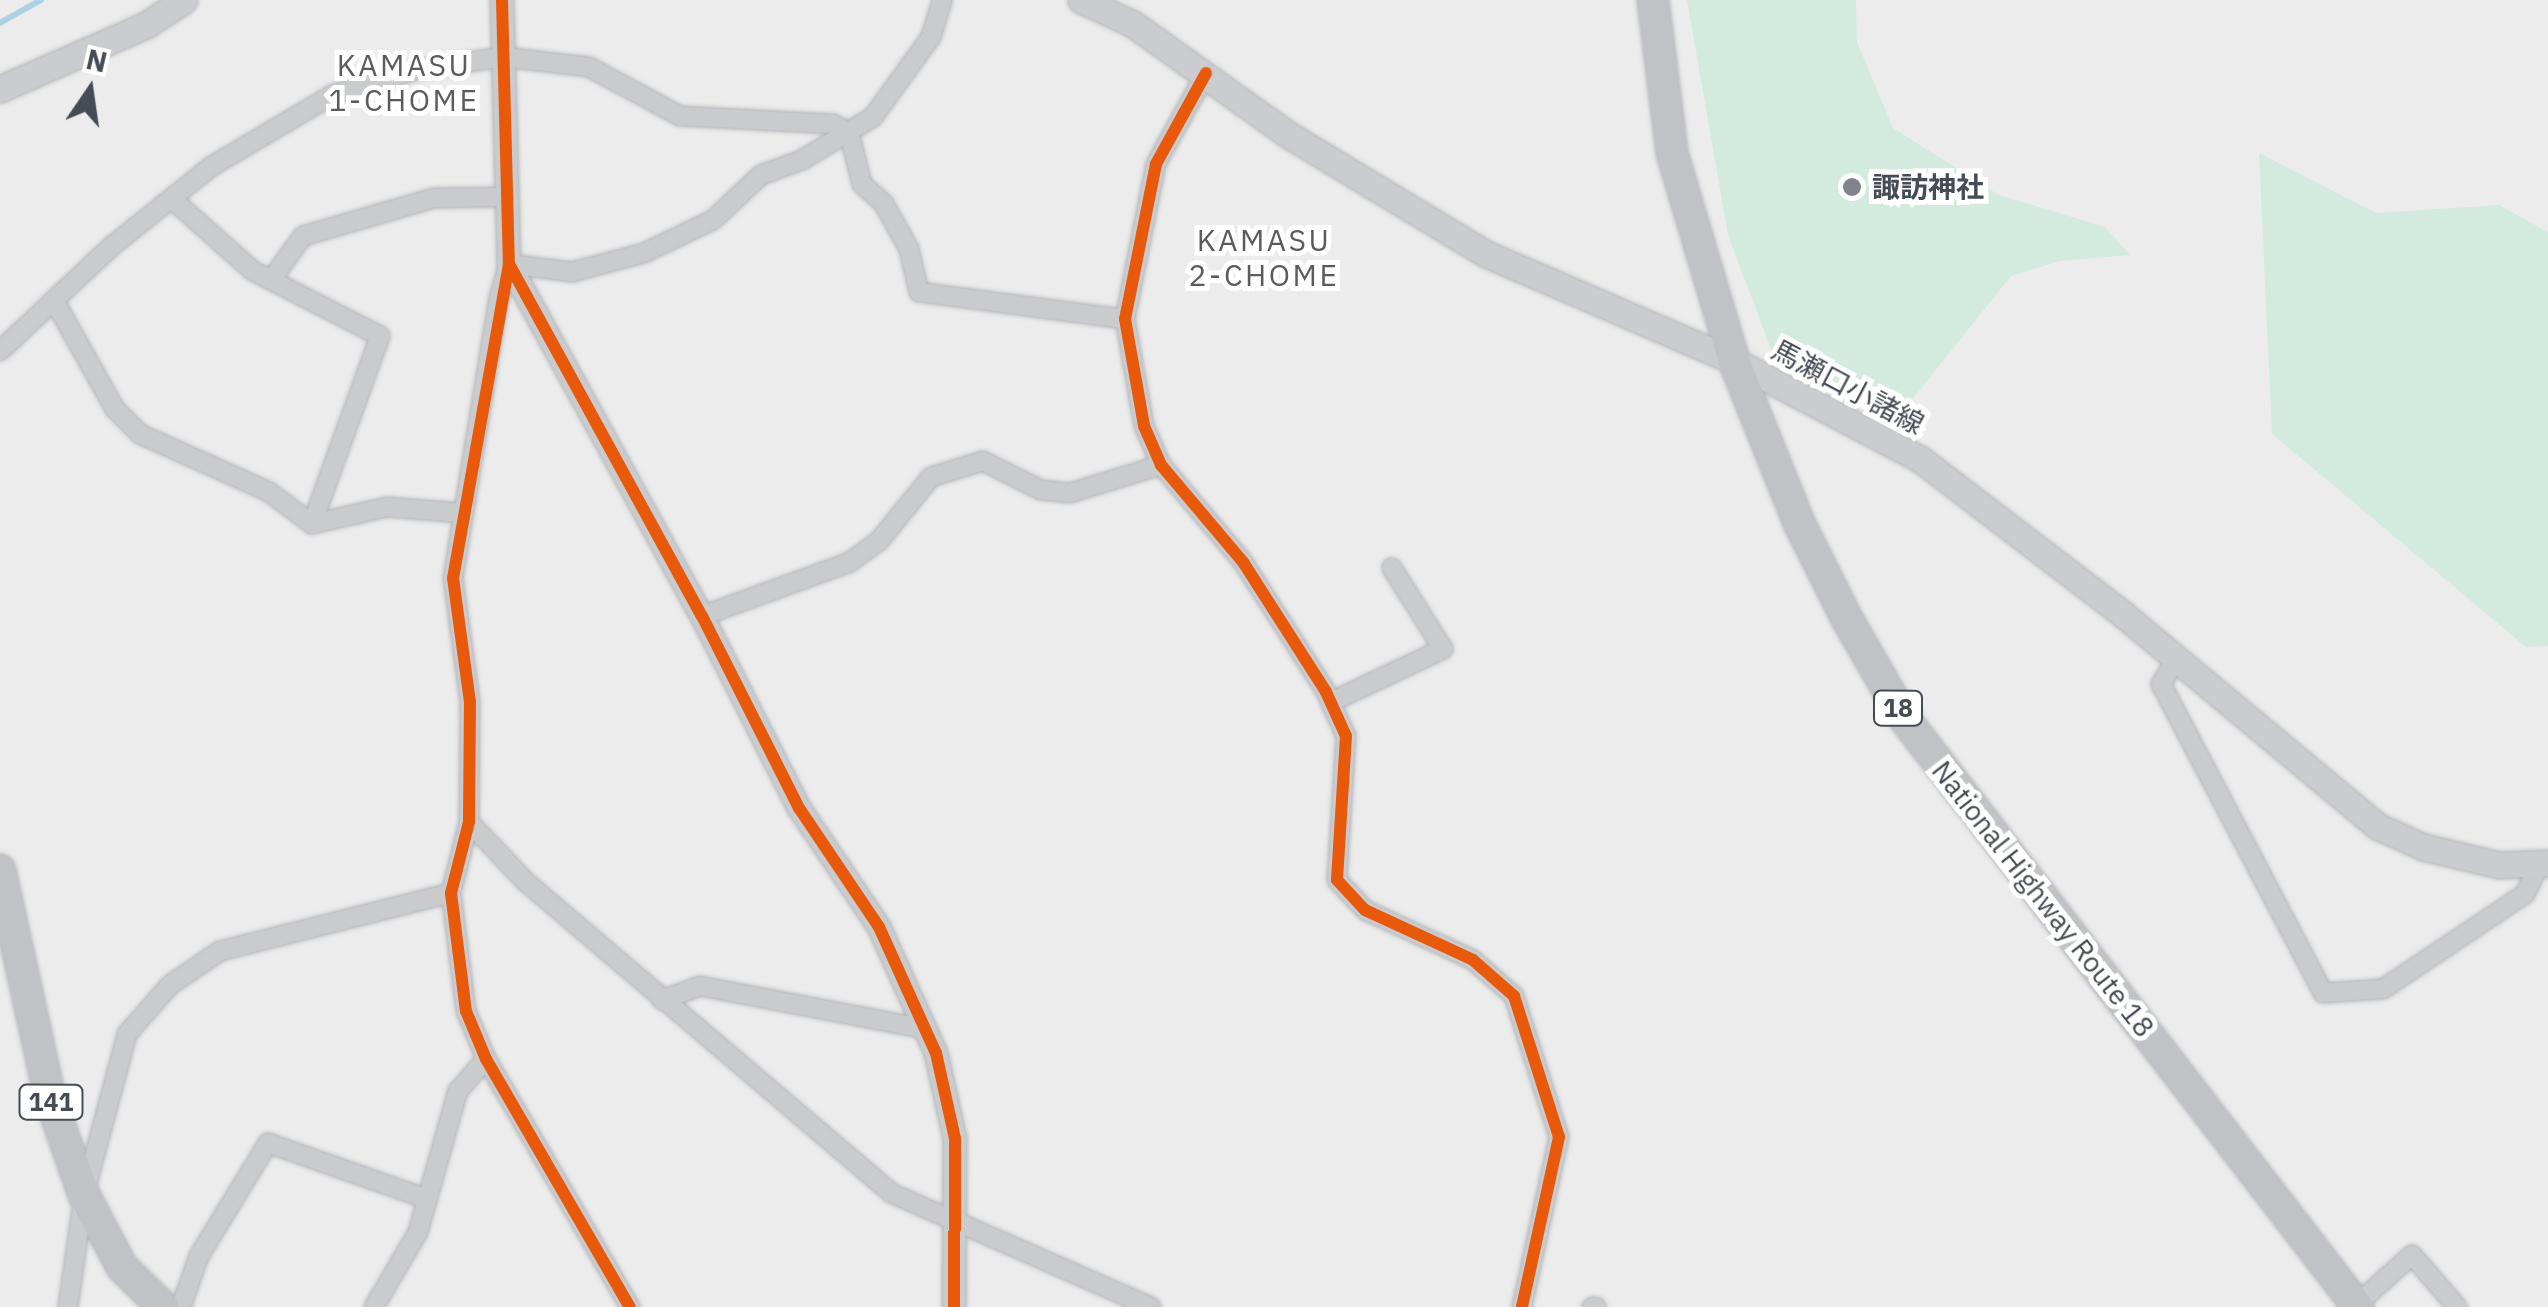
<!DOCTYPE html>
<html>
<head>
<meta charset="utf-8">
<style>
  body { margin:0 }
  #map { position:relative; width:2548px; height:1307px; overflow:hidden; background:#edecec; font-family:"IBM Plex Sans","Noto Sans JP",sans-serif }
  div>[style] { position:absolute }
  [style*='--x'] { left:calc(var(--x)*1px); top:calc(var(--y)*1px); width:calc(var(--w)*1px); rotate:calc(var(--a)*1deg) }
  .green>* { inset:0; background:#d3eadf }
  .stream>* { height:6px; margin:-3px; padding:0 3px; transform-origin:3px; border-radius:3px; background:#abd1e4 }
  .roads { filter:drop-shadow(0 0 2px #b2b5ba) drop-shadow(0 0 2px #b2b5ba) }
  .minor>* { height:18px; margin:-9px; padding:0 9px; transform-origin:9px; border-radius:9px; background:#c9cbcd }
  .tertiary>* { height:22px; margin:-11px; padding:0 11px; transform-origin:11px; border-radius:11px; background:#c9cbcd }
  .secondary>* { height:25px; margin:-12.5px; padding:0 12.5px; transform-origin:12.5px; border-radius:12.5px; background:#cacccf }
  .trunk>* { height:30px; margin:-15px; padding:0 15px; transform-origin:15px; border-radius:15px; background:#c0c2c6 }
  .cycleway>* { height:12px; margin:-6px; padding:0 6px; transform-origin:6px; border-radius:6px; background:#e8590c }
  .dots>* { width:28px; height:28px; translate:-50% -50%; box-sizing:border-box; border:5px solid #fff; border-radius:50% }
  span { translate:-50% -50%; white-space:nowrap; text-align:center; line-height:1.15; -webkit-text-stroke:10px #fff; paint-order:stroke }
  .shield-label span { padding:2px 8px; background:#fff; border:2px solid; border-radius:8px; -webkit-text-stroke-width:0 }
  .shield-label { font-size:25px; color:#464c56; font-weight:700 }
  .poi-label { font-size:28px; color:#464c56; font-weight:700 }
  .left { translate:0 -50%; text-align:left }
  .street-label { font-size:28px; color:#464c56 }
  .neighbourhood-label { font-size:30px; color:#595b5f; letter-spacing:2.5px }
  .north { position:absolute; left:40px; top:40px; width:100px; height:100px; -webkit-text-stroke:8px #fff; paint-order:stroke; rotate:13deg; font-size:28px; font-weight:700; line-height:40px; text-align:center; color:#464c56 }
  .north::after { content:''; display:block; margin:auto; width:35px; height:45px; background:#464c56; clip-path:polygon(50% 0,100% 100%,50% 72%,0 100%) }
</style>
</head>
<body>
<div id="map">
  <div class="green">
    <div style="clip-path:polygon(1687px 0,1856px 0,1857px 42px,1893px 128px,1999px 195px,2105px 227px,2130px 255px,2060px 261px,2011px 276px,1910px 402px,1780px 373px,1728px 235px)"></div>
    <div style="clip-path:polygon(2259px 153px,2376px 213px,2499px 205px,2548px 232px,2548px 646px,2526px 647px,2272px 434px)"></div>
  </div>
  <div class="stream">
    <div style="--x:0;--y:23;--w:47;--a:-29.3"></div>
  </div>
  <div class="roads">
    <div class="minor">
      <div style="--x:1206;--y:73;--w:104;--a:118.8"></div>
      <div style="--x:1156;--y:164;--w:158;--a:101.3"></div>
      <div style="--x:1125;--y:319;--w:109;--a:79.9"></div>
      <div style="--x:1144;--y:426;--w:43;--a:66.4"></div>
      <div style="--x:1161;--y:465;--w:127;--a:49.8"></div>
      <div style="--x:1243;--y:562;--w:154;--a:57.4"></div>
      <div style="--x:1326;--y:692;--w:48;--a:65.6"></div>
      <div style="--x:1346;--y:736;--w:144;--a:93.6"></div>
      <div style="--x:1337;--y:880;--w:41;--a:47"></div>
      <div style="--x:1365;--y:910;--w:119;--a:24.8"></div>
      <div style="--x:1473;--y:960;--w:55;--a:41.3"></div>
      <div style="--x:1514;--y:996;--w:148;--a:72.3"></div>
      <div style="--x:1559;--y:1137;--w:174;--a:102.3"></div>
      <div style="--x:271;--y:280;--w:54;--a:-54"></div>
      <div style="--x:303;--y:236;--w:136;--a:-16.2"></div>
      <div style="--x:434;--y:198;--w:73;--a:-0.8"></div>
      <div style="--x:54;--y:300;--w:125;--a:60.8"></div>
      <div style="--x:115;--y:409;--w:35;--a:45"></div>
      <div style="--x:140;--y:434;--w:141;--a:24.2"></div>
      <div style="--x:269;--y:492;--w:54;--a:36.7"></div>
      <div style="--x:312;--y:524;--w:200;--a:-70.1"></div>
      <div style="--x:380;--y:336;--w:143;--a:-152.9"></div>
      <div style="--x:253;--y:271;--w:108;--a:-138.4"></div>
      <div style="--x:0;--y:351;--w:154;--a:-43.2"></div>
      <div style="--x:112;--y:246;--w:128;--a:-38.7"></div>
      <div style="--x:212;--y:166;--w:139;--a:-30.6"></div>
      <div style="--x:332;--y:95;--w:92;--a:-16.5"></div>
      <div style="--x:420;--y:69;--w:84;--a:-8.2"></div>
      <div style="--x:503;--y:57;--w:87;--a:6.6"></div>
      <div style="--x:589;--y:67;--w:103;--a:28.3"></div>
      <div style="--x:680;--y:116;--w:153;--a:3"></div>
      <div style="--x:833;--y:124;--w:18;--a:27"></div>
      <div style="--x:849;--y:132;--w:54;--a:76"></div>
      <div style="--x:862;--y:184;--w:30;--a:42"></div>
      <div style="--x:884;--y:204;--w:51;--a:60.9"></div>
      <div style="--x:909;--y:249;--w:44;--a:76.9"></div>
      <div style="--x:919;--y:292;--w:208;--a:7.5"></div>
      <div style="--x:312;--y:524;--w:77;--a:-12.8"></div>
      <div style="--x:387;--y:507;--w:75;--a:4.6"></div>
      <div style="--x:702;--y:616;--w:158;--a:-20"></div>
      <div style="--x:850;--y:562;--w:36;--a:-36"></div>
      <div style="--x:879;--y:541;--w:82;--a:-50.9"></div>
      <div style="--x:931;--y:477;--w:54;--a:-17.1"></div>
      <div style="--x:983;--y:461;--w:65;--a:26.6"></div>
      <div style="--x:1041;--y:490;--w:29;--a:6"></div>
      <div style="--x:1070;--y:493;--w:95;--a:-17.1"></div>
      <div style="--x:2176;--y:660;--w:28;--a:122"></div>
      <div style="--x:2161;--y:684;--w:349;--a:62.3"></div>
      <div style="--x:2323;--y:993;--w:60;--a:-3.8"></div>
      <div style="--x:2383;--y:989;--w:171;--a:-33.8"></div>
      <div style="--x:2525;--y:894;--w:34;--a:-64"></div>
      <div style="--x:1331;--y:702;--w:124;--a:-25.3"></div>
      <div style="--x:1443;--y:649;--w:96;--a:-122.2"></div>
      <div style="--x:469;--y:822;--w:83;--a:46.5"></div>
      <div style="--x:526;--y:882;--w:480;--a:40.4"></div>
      <div style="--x:891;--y:1193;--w:284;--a:23.7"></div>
      <div style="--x:662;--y:1000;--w:40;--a:-20.2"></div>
      <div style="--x:700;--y:986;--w:229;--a:10.8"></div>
      <div style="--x:2356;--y:1305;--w:75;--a:-41.8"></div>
      <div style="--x:2412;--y:1255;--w:69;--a:49.1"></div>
      <div style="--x:68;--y:1307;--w:113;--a:-81.9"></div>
      <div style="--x:84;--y:1195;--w:167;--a:-75"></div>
      <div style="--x:127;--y:1034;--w:65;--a:-48.7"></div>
      <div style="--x:170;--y:985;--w:60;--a:-34.2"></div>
      <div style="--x:220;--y:951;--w:238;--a:-14.1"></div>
      <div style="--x:181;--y:1307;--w:54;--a:-70.6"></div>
      <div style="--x:199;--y:1256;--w:132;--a:-58.6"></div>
      <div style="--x:268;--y:1143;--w:165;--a:19.4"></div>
      <div style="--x:374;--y:1307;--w:87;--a:-59.6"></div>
      <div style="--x:418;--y:1232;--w:147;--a:-74.2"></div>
      <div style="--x:458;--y:1091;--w:43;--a:-48.8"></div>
      <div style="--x:630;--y:1307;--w:287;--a:-120.1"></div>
      <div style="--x:486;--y:1059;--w:52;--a:-112.6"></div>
      <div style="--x:466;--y:1011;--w:119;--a:-97.2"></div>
      <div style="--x:451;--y:893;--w:73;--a:-75.8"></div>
      <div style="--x:469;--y:822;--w:120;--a:-89.5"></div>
      <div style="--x:470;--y:702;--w:125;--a:-97.8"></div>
      <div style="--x:453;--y:578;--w:284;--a:-80.7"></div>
      <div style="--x:499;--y:298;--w:35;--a:-74"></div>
      <div style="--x:509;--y:264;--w:64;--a:7.2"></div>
      <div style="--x:572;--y:272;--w:74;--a:-14.8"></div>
      <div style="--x:644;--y:253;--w:76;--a:-25.6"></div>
      <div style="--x:713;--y:220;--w:66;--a:-43.2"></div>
      <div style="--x:761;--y:175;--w:44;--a:-20.1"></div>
      <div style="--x:802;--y:160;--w:83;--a:-31.2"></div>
      <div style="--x:873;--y:117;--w:99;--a:-54.1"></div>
      <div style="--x:931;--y:37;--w:39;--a:-73"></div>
      <div style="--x:1592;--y:1307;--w:4;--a:0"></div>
    </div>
    <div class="tertiary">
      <div style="--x:502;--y:0;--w:264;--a:88.5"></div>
      <div style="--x:509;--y:264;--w:401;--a:61.3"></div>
      <div style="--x:702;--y:616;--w:215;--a:63.2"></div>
      <div style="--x:799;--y:808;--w:143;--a:56.1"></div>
      <div style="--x:879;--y:927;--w:138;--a:65.7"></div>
      <div style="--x:936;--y:1053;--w:88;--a:77.5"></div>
      <div style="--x:955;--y:1139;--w:168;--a:90.3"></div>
    </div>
    <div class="secondary">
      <div style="--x:1081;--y:0;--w:57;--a:24.8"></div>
      <div style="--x:1133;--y:24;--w:189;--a:35.5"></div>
      <div style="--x:1287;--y:134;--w:232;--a:31.1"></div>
      <div style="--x:1486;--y:254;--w:270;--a:23.3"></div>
      <div style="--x:1734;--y:361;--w:210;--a:27.8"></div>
      <div style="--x:1920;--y:459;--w:258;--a:37.4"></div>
      <div style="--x:2125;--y:616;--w:328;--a:39.8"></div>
      <div style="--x:2377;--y:826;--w:51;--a:24.5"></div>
      <div style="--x:2423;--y:847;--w:78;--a:13.3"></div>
      <div style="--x:2499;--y:865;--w:49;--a:-2.3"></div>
      <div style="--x:0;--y:89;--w:159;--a:-23.7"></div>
      <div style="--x:146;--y:25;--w:45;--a:-33.3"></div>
    </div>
    <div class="trunk">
      <div style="--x:1653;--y:0;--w:154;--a:82.9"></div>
      <div style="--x:1672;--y:153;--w:217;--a:73.4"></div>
      <div style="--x:1734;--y:361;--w:175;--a:68.1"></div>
      <div style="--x:1799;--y:523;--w:107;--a:63.4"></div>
      <div style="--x:1847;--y:619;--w:114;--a:60.1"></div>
      <div style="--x:1904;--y:718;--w:744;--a:52.38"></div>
      <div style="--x:0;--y:870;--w:233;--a:77.6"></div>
      <div style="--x:50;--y:1098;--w:103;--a:70.7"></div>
      <div style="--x:84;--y:1195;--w:81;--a:62.2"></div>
      <div style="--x:122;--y:1267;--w:57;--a:44.3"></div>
    </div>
  </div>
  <div class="cycleway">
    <div style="--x:502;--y:0;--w:264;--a:88.5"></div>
    <div style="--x:509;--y:264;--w:319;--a:100.1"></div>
    <div style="--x:453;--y:578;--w:125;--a:82.2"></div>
    <div style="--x:470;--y:702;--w:120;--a:90.5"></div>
    <div style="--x:469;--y:822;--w:73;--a:104.2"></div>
    <div style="--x:451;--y:893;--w:119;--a:82.8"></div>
    <div style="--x:466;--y:1011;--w:52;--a:67.4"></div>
    <div style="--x:486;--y:1059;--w:287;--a:59.9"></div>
    <div style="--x:1206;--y:73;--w:104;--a:118.8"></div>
    <div style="--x:1156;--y:164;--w:158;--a:101.3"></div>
    <div style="--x:1125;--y:319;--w:109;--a:79.9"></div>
    <div style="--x:1144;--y:426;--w:43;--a:66.4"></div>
    <div style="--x:1161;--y:465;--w:127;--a:49.8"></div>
    <div style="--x:1243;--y:562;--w:154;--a:57.4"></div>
    <div style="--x:1326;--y:692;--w:48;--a:65.6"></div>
    <div style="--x:1346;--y:736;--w:144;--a:93.6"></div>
    <div style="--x:1337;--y:880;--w:41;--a:47"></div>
    <div style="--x:1365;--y:910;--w:119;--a:24.8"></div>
    <div style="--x:1473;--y:960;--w:55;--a:41.3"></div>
    <div style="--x:1514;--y:996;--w:148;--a:72.3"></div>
    <div style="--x:1559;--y:1137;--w:174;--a:102.3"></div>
    <div style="--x:509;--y:264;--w:401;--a:61.3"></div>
    <div style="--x:702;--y:616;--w:215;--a:63.2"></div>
    <div style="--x:799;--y:808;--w:143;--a:56.1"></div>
    <div style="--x:879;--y:927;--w:138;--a:65.7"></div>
    <div style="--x:936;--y:1053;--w:88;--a:77.5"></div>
    <div style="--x:955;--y:1139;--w:168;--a:90.3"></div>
  </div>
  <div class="dots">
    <div style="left:1852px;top:187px;background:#80848a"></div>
  </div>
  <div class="shield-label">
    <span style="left:1898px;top:708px">18</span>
    <span style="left:51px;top:1102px">141</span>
  </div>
  <div class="poi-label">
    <span class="left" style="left:1872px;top:187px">諏訪神社</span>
  </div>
  <div class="street-label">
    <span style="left:1848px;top:387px;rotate:28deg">馬瀬口小諸線</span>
    <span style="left:2043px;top:899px;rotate:52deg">National Highway Route 18</span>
  </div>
  <div class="neighbourhood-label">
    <span style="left:404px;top:82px">KAMASU<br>1-CHOME</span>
    <span style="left:1264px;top:257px">KAMASU<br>2-CHOME</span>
  </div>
  <div class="north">N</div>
</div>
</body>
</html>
